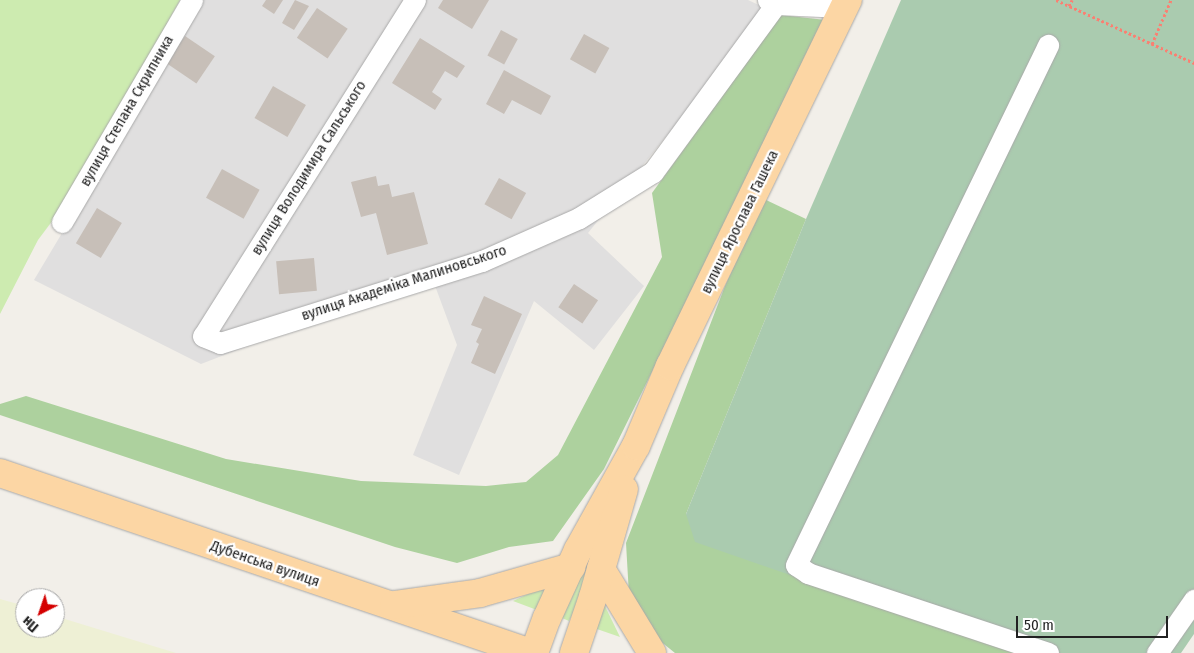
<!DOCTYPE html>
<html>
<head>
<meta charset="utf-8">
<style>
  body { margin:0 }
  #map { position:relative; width:1194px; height:653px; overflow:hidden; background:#f2efe9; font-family:"Fira Sans Condensed",sans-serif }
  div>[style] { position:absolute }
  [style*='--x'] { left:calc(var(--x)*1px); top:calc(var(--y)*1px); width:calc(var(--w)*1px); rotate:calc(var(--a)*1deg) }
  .residential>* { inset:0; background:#e0dfdf }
  .farmland>* { inset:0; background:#eef0d5 }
  .grass>* { inset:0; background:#cdebb0 }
  .forest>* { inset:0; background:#add19e }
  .cemetery>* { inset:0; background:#aacbaf }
  .building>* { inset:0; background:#c7bfb8; transform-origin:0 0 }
  .path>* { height:3px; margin-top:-1.5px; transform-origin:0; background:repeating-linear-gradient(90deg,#fa8072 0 2.5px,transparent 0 5px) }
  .roads { filter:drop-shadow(0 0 1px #a9a9a9) drop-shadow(0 0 1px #a9a9a9) }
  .minor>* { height:21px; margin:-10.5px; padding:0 10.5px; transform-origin:10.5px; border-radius:10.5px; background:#fff }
  .major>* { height:28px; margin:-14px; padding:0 14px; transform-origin:14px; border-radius:14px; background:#fcd6a4 }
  span { translate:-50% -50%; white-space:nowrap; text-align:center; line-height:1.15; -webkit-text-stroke:4.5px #fff; paint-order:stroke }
  .street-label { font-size:15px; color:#222 }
  .north { position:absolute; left:15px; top:588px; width:50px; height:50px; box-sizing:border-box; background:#fff; border:1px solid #a7a7a7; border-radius:50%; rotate:221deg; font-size:14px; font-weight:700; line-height:20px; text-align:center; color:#222 }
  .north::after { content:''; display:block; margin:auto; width:18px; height:22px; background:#d40000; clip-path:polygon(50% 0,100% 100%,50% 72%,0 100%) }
  .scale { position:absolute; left:1016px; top:616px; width:152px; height:22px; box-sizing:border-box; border:2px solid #222; border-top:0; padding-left:6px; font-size:15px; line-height:18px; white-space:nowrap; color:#222; -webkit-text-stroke:4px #fff; paint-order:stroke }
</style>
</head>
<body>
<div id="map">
  <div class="residential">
    <div style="clip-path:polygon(201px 0,748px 0,763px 7px,706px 87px,588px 233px,644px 286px,594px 350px,534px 301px,459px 475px,413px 455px,457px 345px,431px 275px,201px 364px,34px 280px)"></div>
  </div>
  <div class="farmland">
    <div style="clip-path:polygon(0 599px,25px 606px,25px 628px,55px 628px,55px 616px,176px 653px,0 653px)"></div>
  </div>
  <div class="grass">
    <div style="clip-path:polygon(0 0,180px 0,77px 188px,38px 240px,0 314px)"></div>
    <div style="clip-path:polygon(608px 513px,580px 599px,569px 621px,562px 618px)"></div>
    <div style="clip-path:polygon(547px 585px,537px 610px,513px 601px)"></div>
    <div style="clip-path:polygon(603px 602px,620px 637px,594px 628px)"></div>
  </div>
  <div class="forest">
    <div style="clip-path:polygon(781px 15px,826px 20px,604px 469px,553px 541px,509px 547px,457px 563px,395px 547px,0 415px,0 404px,26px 396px,226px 459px,361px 481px,486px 486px,526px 482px,558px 455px,662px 257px,652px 193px)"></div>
    <div style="clip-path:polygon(764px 199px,806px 219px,686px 514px,1015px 653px,675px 653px,649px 632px,629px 595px,626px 543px,725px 286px)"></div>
  </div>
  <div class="cemetery">
    <div style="clip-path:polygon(901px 0,1194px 0,1194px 634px,1181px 653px,1015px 653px,695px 542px,686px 514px,806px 219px)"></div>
  </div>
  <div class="building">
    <div style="clip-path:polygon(266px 0,283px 0,274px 14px,262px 6px)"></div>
    <div style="clip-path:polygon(295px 0,309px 6px,294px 30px,282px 23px)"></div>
    <div style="clip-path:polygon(443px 0,489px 0,472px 29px,438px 8px)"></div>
    <div style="left:317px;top:8px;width:37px;height:36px;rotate:34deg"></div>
    <div style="left:501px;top:30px;width:19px;height:29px;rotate:28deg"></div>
    <div style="left:584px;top:34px;width:29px;height:29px;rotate:29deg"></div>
    <div style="left:185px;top:36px;width:36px;height:33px;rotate:34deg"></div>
    <div style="clip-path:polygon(420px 38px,465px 66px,457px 78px,445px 71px,432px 92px,442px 99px,435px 110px,392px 83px)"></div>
    <div style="clip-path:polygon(504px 70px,551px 96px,541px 115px,512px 100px,504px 114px,486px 104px)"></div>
    <div style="left:273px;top:86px;width:38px;height:37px;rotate:30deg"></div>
    <div style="left:222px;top:169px;width:43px;height:33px;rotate:29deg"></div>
    <div style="clip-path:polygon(376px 176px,378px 186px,389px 184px,392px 197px,414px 192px,428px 244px,387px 255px,376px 213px,361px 217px,351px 182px)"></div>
    <div style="left:499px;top:178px;width:31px;height:30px;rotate:29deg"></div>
    <div style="left:97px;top:208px;width:29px;height:41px;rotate:31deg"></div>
    <div style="left:314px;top:258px;width:33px;height:38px;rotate:85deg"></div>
    <div style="left:574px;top:284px;width:29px;height:28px;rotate:34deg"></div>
    <div style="clip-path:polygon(484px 296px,522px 314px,495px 374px,471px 363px,479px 344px,476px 342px,482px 329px,471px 325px)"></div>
  </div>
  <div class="path">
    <div style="--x:1056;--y:0;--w:152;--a:24.5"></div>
    <div style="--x:1069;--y:6;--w:7;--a:-63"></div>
    <div style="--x:1152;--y:44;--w:48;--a:-66.6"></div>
  </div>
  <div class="roads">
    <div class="minor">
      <div style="--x:415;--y:0;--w:397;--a:122.2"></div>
      <div style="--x:203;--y:336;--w:18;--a:22"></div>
      <div style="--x:220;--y:343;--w:275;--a:-17.4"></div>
      <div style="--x:482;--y:261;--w:106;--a:-23.9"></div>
      <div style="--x:579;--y:218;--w:87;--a:-31.9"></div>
      <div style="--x:653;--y:172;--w:208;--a:-53.8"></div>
      <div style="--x:768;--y:0;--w:9;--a:27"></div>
      <div style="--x:776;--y:4;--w:68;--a:2.5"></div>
      <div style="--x:62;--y:222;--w:257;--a:-59.6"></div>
      <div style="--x:1048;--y:653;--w:253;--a:-161.6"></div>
      <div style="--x:808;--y:573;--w:14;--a:-146"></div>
      <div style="--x:796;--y:565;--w:578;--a:-64.14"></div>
      <div style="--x:1157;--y:653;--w:65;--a:-55.1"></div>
    </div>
    <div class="major">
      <div style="--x:0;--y:473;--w:561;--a:18.73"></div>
      <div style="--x:601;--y:569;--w:98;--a:58.7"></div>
      <div style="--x:394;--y:605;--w:87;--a:-7.9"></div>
      <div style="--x:480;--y:593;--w:95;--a:-15.9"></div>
      <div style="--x:534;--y:653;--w:37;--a:-70"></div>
      <div style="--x:547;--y:618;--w:75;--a:-65.5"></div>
      <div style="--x:578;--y:550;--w:119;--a:-60.9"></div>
      <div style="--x:636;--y:446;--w:87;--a:-67"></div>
      <div style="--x:670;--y:366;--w:407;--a:-64.1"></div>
      <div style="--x:574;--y:653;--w:59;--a:-71.3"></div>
      <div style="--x:593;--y:597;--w:112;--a:-74"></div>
    </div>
  </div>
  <div class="street-label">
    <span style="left:127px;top:111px;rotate:-60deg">вулиця Степана Скрипника</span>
    <span style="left:309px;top:168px;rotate:-58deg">вулиця Володимира Сальського</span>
    <span style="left:740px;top:222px;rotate:-64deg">вулиця Ярослава Гашека</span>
    <span style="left:404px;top:283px;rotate:-18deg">вулиця Академіка Малиновського</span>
    <span style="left:265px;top:564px;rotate:19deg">Дубенська вулиця</span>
  </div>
  <div class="north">Пн</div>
  <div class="scale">50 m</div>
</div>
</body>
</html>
